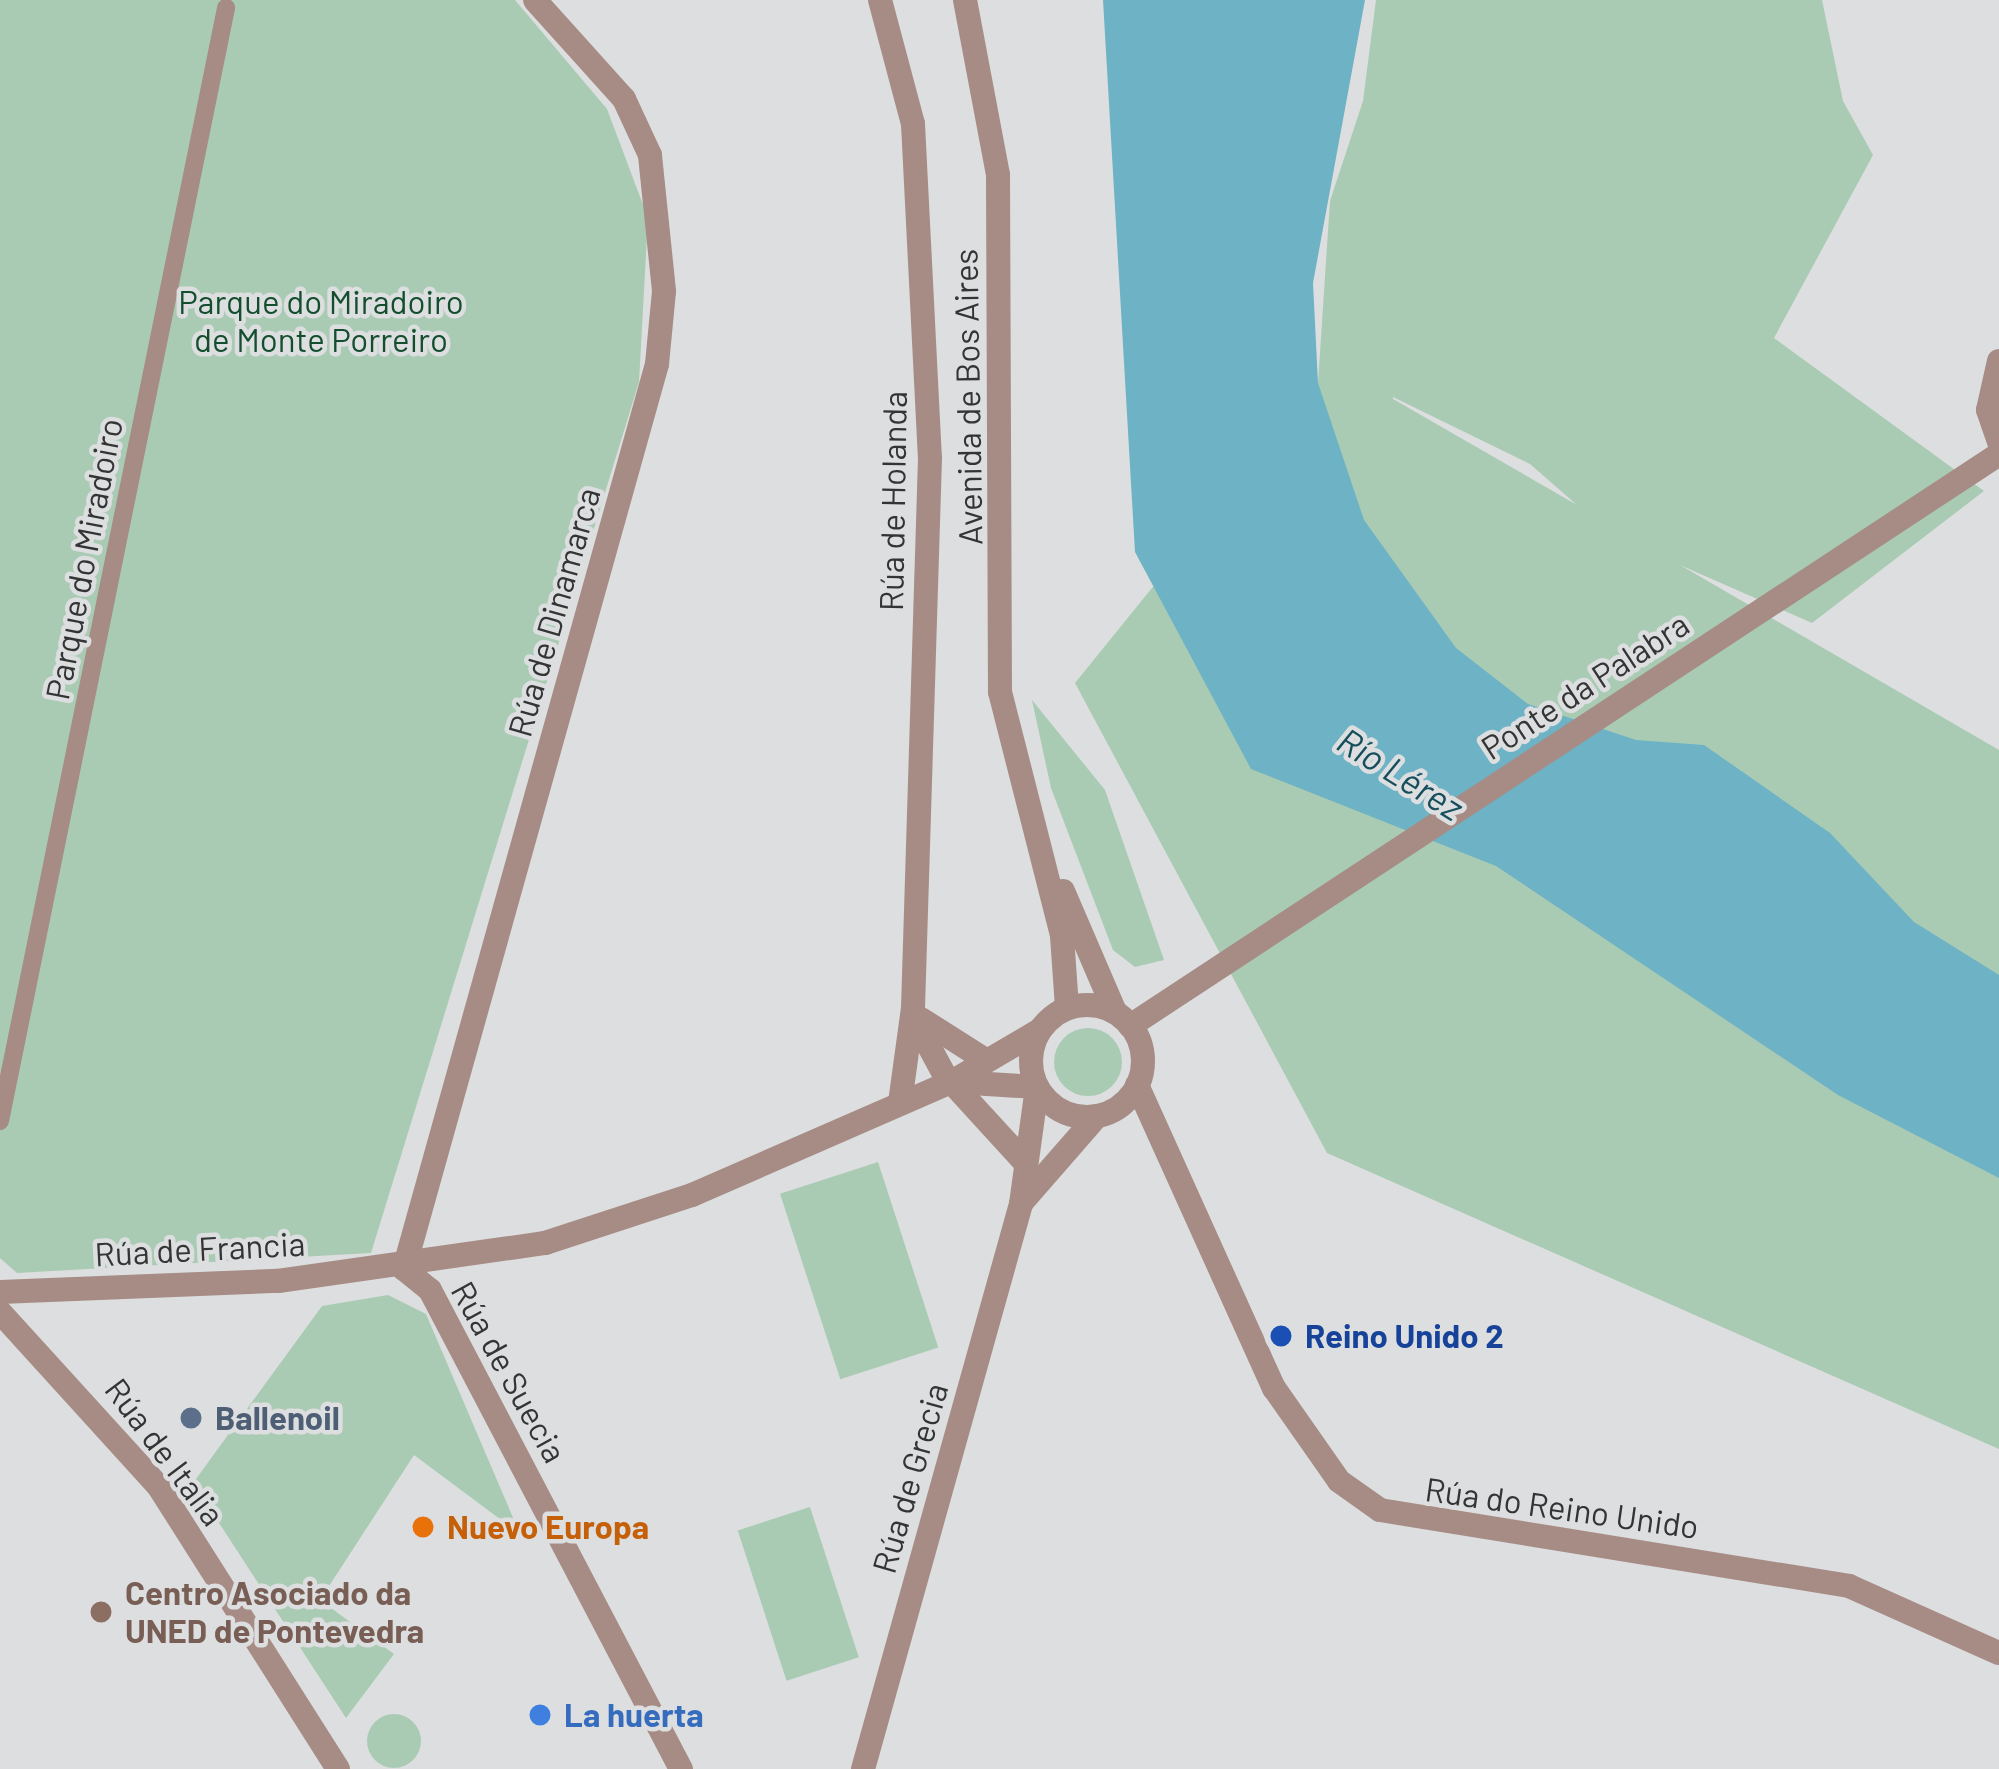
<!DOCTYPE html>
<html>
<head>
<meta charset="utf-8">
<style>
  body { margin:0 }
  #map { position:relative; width:1999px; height:1769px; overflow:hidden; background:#dddedf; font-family:Barlow,sans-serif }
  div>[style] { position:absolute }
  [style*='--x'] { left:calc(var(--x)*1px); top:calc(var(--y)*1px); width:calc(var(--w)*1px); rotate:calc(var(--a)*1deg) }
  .green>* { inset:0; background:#a9cbb3; transform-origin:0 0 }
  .round { border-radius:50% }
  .water>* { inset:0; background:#6eb2c5 }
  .pedestrian>* { height:18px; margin:-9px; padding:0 9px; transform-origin:9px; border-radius:9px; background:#a68c85 }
  .minor>* { height:24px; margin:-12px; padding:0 12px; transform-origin:12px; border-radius:12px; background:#a68c85 }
  .tertiary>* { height:24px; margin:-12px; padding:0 12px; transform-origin:12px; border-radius:12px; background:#a68c85 }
  .tertiary>.ring { margin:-12px; padding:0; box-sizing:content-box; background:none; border:24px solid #a68c85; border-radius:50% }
  .dots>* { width:33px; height:33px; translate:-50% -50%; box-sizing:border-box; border:6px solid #dddedf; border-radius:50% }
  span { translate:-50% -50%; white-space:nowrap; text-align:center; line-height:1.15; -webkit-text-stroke:9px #dddedf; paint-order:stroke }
  .park-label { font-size:33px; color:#134f2e }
  .street-label { font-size:33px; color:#333434 }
  .transit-label { font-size:33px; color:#164399; font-weight:700 }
  .left { translate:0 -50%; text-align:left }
  .service-label { font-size:33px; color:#4e5e75; font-weight:700 }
  .food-label { font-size:33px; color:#c56008; font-weight:700 }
  .education-label { font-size:33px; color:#785e54; font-weight:700 }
  .shop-label { font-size:33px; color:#366cbe; font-weight:700 }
  .water-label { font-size:36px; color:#154f5d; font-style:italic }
</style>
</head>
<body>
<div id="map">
  <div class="green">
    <div style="clip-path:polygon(0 0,515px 0,607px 109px,648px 218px,639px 382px,371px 1253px,17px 1273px,0 1258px)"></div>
    <div style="clip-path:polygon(evenodd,1376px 0,1822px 0,1843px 101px,1873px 155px,1774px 338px,1984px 491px,1812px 623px,1680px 565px,1999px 750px,1999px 1449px,1327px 1153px,1075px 683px,1318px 383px,1330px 201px,1363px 101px,1376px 0,1393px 397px,1530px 464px,1577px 505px,1393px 399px,1393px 397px)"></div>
    <div style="clip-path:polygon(1032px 700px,1105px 790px,1164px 960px,1135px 967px,1113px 950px,1051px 788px)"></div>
    <div class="round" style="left:1054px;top:1028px;width:68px;height:68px"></div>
    <div style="left:878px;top:1162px;width:195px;height:103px;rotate:72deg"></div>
    <div style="clip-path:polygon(388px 1295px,426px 1314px,520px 1534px,414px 1455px,320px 1600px,394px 1654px,346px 1718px,193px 1483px,322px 1306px)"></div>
    <div style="left:810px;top:1507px;width:158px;height:76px;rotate:72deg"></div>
    <div class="round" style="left:367px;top:1714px;width:54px;height:54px"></div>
  </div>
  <div class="water">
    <div style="clip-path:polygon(1103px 0,1365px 0,1313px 283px,1318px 383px,1364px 520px,1456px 648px,1528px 704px,1636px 740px,1704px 745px,1830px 833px,1914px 922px,1999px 975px,1999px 1178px,1838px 1095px,1496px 866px,1251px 769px,1135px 552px)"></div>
  </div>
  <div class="pedestrian">
    <div style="--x:0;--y:1121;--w:1136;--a:-78.52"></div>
  </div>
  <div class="minor">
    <div style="--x:880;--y:0;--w:128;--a:75.1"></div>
    <div style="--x:913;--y:124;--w:334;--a:87.1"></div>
    <div style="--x:930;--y:458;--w:550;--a:91.77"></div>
    <div style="--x:913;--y:1008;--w:96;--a:97.8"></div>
    <div style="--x:1999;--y:361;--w:50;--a:102.7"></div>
    <div style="--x:1988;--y:410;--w:34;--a:71"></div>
    <div style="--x:921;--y:1019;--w:78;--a:32.5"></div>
    <div style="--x:916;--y:1022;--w:59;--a:61.7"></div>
    <div style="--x:944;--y:1074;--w:115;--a:47.5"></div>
    <div style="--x:955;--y:1082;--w:82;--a:3.5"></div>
    <div style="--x:1137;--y:1085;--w:333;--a:65.7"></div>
    <div style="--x:1274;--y:1388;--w:113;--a:55"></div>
    <div style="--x:1339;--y:1481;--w:50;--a:35.3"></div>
    <div style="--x:1380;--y:1510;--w:475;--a:9.2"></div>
    <div style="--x:1849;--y:1586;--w:164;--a:24.1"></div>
    <div style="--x:1022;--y:1202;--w:114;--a:-48.9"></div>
    <div style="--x:404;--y:1269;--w:940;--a:-74.38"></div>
    <div style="--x:657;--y:364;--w:73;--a:-84.5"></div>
    <div style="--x:664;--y:291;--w:137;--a:-95.9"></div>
    <div style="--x:650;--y:155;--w:62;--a:-114.9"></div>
    <div style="--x:624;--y:99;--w:133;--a:-132"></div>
    <div style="--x:404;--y:1269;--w:33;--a:39"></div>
    <div style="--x:430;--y:1290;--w:541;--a:62.35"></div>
    <div style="--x:0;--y:1292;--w:278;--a:-2.3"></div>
    <div style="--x:278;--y:1281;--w:270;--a:-8.1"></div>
    <div style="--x:545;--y:1243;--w:155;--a:-18.1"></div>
    <div style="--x:692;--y:1195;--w:285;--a:-23.6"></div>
    <div style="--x:953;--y:1081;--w:101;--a:-30.4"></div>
    <div style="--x:0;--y:1312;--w:236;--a:47.7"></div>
    <div style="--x:159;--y:1487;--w:334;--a:57.6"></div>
    <div style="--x:863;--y:1769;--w:587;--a:-74.38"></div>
    <div style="--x:1021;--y:1204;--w:118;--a:-82.2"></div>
  </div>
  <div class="tertiary">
    <div style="--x:965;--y:0;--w:178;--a:79.3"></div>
    <div style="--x:998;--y:175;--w:517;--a:89.78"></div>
    <div style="--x:1000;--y:692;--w:252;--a:75.7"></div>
    <div style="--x:1062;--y:936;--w:72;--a:86"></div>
    <div style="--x:1063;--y:891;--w:132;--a:66.7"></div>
    <div class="ring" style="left:1031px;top:1005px;width:88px;height:88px"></div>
    <div style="--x:1130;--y:1026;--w:1040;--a:-33.35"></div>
  </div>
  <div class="dots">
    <div style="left:1281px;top:1336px;background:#1a4fb4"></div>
    <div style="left:191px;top:1418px;background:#5c6f8a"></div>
    <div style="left:423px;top:1527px;background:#e8710a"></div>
    <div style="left:101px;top:1612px;background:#8d6e63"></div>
    <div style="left:540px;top:1715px;background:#3f7fe0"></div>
  </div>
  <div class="park-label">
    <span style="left:321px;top:321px">Parque do Miradoiro<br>de Monte Porreiro</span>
  </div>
  <div class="street-label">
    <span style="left:968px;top:397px;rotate:-91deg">Avenida de Bos Aires</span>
    <span style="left:893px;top:501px;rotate:-89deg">Rúa de Holanda</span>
    <span style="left:84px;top:559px;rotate:-79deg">Parque do Miradoiro</span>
    <span style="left:554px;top:612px;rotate:-74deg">Rúa de Dinamarca</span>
    <span style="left:1585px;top:686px;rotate:-33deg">Ponte da Palabra</span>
    <span style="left:200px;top:1249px;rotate:-3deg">Rúa de Francia</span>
    <span style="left:509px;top:1372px;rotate:61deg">Rúa de Suecia</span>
    <span style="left:165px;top:1452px;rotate:53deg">Rúa de Italia</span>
    <span style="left:910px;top:1478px;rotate:-74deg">Rúa de Grecia</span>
    <span style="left:1562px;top:1508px;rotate:8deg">Rúa do Reino Unido</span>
  </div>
  <div class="transit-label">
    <span class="left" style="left:1305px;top:1336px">Reino Unido 2</span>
  </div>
  <div class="service-label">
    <span class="left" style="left:215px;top:1418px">Ballenoil</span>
  </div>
  <div class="food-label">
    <span class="left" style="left:447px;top:1527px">Nuevo Europa</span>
  </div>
  <div class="education-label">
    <span class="left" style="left:125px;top:1612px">Centro Asociado da<br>UNED de Pontevedra</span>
  </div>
  <div class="shop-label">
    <span class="left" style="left:564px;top:1715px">La huerta</span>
  </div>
  <div class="water-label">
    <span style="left:1401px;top:773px;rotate:32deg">Río Lérez</span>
  </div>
</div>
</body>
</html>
